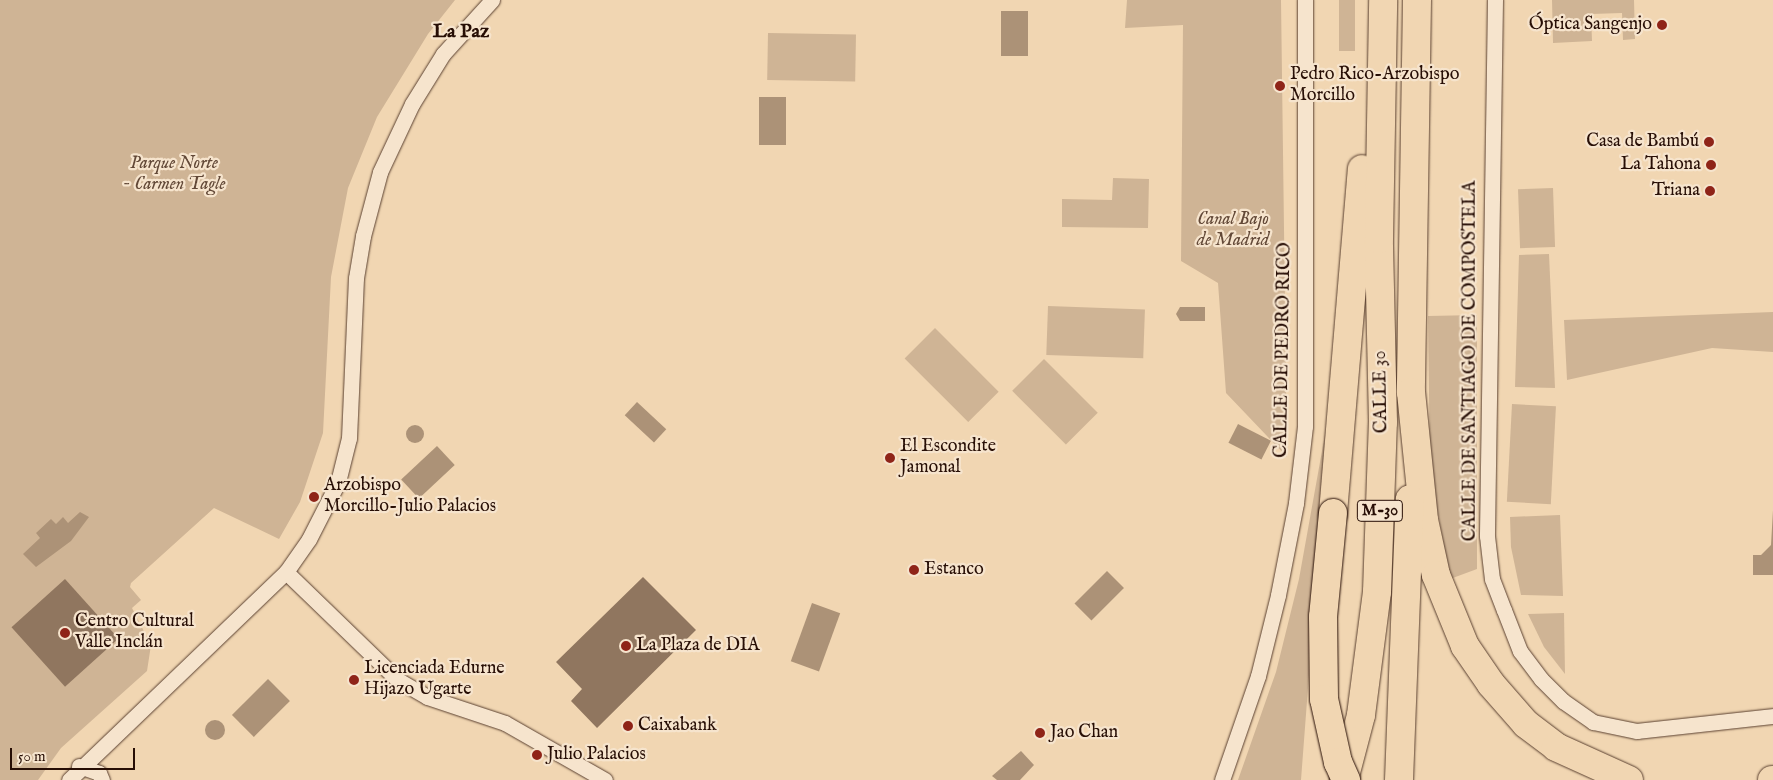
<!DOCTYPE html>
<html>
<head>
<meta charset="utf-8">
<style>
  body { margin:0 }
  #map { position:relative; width:1773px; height:780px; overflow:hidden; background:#f1d6b2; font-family:"IM FELL English",serif }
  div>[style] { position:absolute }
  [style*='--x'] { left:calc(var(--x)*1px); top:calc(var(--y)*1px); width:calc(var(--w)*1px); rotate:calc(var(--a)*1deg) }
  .green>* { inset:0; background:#cfb495; transform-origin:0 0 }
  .water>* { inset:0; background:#ac9277; transform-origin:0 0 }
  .round { border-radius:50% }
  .building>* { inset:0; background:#90765f; transform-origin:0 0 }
  .roads { filter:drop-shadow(0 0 1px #5a4030) drop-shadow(0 0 1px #5a4030) }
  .street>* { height:15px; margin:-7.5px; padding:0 7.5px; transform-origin:7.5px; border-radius:7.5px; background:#f6e4cd }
  .highway>* { height:28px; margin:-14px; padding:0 14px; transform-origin:14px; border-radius:14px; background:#f1d6b2 }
  .bridges { filter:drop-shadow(0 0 1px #270e05) drop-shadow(0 0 1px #270e05) }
  .highway-bridge>* { height:28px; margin:-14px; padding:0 14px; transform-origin:14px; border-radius:14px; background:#f1d6b2 }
  .dots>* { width:14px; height:14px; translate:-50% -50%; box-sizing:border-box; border:2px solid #f6e4cd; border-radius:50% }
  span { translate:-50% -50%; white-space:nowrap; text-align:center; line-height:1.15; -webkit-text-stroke:4.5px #f6e4cd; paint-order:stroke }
  .shield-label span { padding:1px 4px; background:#f6e4cd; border:1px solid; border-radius:4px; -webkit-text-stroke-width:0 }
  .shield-label { font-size:16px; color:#270e05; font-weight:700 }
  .poi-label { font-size:18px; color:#270e05 }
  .right { translate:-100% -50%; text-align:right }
  .left { translate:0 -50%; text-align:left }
  .park-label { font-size:18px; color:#624837; font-style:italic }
  .street-label { font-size:18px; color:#270e05 }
  .quarter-label { font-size:20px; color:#270e05; font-weight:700 }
  .scale { position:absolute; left:10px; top:748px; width:125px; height:22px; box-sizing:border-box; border:2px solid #270e05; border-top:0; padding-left:6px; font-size:15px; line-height:18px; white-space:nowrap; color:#270e05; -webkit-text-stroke:4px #f6e4cd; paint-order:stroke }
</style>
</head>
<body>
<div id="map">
  <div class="green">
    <div style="clip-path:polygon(0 0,455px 0,428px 34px,377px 117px,348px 188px,331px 277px,323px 433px,300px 502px,279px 539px,214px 508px,131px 583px,130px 587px,141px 600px,132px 608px,151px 645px,147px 671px,61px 748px,38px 780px,0 780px)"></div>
    <div style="clip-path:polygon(1127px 0,1281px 0,1287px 457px,1226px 393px,1218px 283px,1181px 261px,1183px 25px,1125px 28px)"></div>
    <div style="left:1339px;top:0;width:16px;height:51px"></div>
    <div style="clip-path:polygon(1552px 0,1634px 0,1635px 39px,1623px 40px,1622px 13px,1591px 14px,1592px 41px,1553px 43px)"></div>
    <div style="left:768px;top:33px;width:88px;height:47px;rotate:1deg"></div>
    <div style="clip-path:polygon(1113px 178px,1149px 179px,1148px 228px,1062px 227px,1062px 199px,1112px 200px)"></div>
    <div style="left:1553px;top:188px;width:59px;height:35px;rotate:88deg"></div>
    <div style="clip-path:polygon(1549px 254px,1555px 388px,1515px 387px,1519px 255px)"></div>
    <div style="left:1048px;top:306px;width:97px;height:49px;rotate:2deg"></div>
    <div style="clip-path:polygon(1773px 312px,1773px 352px,1712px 348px,1567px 380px,1564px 320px)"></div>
    <div style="clip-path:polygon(1477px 315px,1477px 569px,1450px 579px,1430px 470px,1428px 316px)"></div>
    <div style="left:935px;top:328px;width:90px;height:43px;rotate:45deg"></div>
    <div style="left:1044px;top:359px;width:76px;height:45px;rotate:45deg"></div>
    <div style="left:1512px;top:404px;width:44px;height:98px;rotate:3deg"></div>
    <div style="clip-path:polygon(1329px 412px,1301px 780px,1238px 780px,1276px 672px,1299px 579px)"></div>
    <div style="clip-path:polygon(1560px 515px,1563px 596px,1521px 595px,1511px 547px,1510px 517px)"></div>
    <div style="clip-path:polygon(1564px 613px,1565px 674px,1544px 647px,1528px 614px)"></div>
  </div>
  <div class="water">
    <div style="left:1001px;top:11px;width:27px;height:45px"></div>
    <div style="left:759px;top:97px;width:27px;height:48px"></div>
    <div style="clip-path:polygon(1180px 307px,1205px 307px,1205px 321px,1180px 321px,1176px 314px)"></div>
    <div style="left:637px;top:402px;width:40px;height:18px;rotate:43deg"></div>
    <div style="left:1238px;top:424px;width:37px;height:21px;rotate:27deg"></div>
    <div class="round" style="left:406px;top:425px;width:18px;height:18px"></div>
    <div style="left:437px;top:446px;width:26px;height:49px;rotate:47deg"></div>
    <div style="clip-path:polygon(1773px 510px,1773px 575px,1753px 575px,1753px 555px,1761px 555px,1771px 545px)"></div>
    <div style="clip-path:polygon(80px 512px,89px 517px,71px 541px,36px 567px,23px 554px,40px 538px,36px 533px,51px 519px,56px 524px,63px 517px,68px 523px)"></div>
    <div style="left:1107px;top:571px;width:24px;height:46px;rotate:45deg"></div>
    <div style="left:812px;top:603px;width:30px;height:62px;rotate:20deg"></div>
    <div style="left:268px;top:679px;width:31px;height:51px;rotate:45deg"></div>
    <div class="round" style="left:205px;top:720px;width:20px;height:20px"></div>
    <div style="clip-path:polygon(1021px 751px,1034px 765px,1020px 780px,997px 780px,992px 776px)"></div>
  </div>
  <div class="building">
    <div style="clip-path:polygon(643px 577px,696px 630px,597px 728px,571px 701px,582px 689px,556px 662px)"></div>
    <div style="left:65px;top:579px;width:80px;height:72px;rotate:48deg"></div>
  </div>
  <div class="roads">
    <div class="street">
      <div style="--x:1495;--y:0;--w:536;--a:90.86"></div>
      <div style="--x:1487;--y:536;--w:43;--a:83.4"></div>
      <div style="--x:1492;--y:579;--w:33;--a:69"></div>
      <div style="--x:1504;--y:610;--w:44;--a:68.7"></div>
      <div style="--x:1520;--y:651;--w:35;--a:53"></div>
      <div style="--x:1541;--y:679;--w:31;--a:45"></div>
      <div style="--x:1563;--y:701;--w:37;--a:35"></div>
      <div style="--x:1593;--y:722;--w:45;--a:11.6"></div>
      <div style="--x:1637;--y:731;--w:137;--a:-6.3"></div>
      <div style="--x:286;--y:572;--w:156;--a:44"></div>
      <div style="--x:398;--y:680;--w:34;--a:30"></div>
      <div style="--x:427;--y:697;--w:82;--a:18.4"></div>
      <div style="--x:505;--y:723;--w:115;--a:29.7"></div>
      <div style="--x:79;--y:766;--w:21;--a:19"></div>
      <div style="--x:99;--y:773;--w:8;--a:67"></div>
      <div style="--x:69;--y:780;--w:301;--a:-43.8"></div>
      <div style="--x:286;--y:572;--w:40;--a:-55.1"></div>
      <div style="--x:309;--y:539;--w:64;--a:-63"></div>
      <div style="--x:338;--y:482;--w:45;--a:-76"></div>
      <div style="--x:349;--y:438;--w:160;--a:-87.5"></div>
      <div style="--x:356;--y:278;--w:43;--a:-80.5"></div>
      <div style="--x:363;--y:236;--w:66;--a:-75.1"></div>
      <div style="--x:380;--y:172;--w:75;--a:-64.8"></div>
      <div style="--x:412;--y:104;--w:59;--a:-58.2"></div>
      <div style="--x:443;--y:54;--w:73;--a:-47.8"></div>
      <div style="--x:1222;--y:780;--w:110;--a:-70.9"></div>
      <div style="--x:1258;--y:676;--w:83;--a:-76.1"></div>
      <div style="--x:1278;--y:595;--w:94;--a:-78.9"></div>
      <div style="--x:1296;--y:503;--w:78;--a:-83.3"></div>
      <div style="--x:1305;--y:426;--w:426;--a:-90"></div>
    </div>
    <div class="highway">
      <div style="--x:1417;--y:0;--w:392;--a:90.9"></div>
      <div style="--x:1411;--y:392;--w:129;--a:84.2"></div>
      <div style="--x:1424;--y:520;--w:56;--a:77.7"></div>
      <div style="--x:1436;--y:575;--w:77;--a:67.8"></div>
      <div style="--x:1465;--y:646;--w:46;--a:55.6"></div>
      <div style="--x:1491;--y:684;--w:53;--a:48.8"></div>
      <div style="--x:1526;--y:724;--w:38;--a:37"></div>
      <div style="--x:1556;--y:747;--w:80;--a:24.3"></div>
      <div style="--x:1333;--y:513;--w:345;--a:-85.2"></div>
      <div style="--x:1344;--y:780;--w:67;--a:-75.3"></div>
      <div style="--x:1361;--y:715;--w:124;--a:-82.6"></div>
      <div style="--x:1377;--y:592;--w:170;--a:-88"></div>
      <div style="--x:1383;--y:422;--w:183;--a:-91.3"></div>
      <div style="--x:1379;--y:239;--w:239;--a:-89"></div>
      <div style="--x:1399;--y:780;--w:281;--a:-87.8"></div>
      <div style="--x:1772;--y:780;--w:1;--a:0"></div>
    </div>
  </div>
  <div class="bridges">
    <div class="highway-bridge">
      <div style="--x:1333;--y:513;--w:104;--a:95.5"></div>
      <div style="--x:1323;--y:617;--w:82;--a:89.3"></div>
      <div style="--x:1324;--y:699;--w:65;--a:77.5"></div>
      <div style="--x:1338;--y:762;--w:20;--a:66"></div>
    </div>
  </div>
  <div class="dots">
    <div style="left:1662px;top:25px;background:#8f2418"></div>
    <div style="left:1280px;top:86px;background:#8f2418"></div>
    <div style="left:1709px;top:142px;background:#8f2418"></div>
    <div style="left:1711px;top:165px;background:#8f2418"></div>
    <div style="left:1710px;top:191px;background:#8f2418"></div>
    <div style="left:890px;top:458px;background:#8f2418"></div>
    <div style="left:314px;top:497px;background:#8f2418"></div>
    <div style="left:914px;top:570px;background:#8f2418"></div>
    <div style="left:65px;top:633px;background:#8f2418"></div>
    <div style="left:626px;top:646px;background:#8f2418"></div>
    <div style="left:354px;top:680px;background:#8f2418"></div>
    <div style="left:628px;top:726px;background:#8f2418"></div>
    <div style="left:1040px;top:733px;background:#8f2418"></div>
    <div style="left:537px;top:755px;background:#8f2418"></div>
  </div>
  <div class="shield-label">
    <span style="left:1380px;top:511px">M-30</span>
  </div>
  <div class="poi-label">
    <span class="right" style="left:1652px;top:25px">Óptica Sangenjo</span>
    <span class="left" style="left:1290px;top:86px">Pedro Rico-Arzobispo<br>Morcillo</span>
    <span class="right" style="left:1699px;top:142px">Casa de Bambú</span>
    <span class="right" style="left:1701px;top:165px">La Tahona</span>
    <span class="right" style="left:1700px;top:191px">Triana</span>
    <span class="left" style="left:900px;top:458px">El Escondite<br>Jamonal</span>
    <span class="left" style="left:324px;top:497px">Arzobispo<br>Morcillo-Julio Palacios</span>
    <span class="left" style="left:924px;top:570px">Estanco</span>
    <span class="left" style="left:75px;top:633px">Centro Cultural<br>Valle Inclán</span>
    <span class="left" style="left:636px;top:646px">La Plaza de DIA</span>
    <span class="left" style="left:364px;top:680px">Licenciada Edurne<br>Hijazo Ugarte</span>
    <span class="left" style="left:638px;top:726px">Caixabank</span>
    <span class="left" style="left:1050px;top:733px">Jao Chan</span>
    <span class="left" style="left:547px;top:755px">Julio Palacios</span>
  </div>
  <div class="park-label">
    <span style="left:174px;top:175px">Parque Norte<br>- Carmen Tagle</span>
    <span style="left:1233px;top:231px">Canal Bajo<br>de Madrid</span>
  </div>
  <div class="street-label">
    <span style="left:1284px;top:350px;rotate:-89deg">CALLE DE PEDRO RICO</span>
    <span style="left:1471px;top:361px;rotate:-90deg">CALLE DE SANTIAGO DE COMPOSTELA</span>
    <span style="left:1382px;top:392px;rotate:-91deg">CALLE 30</span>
  </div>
  <div class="quarter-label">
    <span style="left:461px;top:31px">La Paz</span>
  </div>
  <div class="scale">50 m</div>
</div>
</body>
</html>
